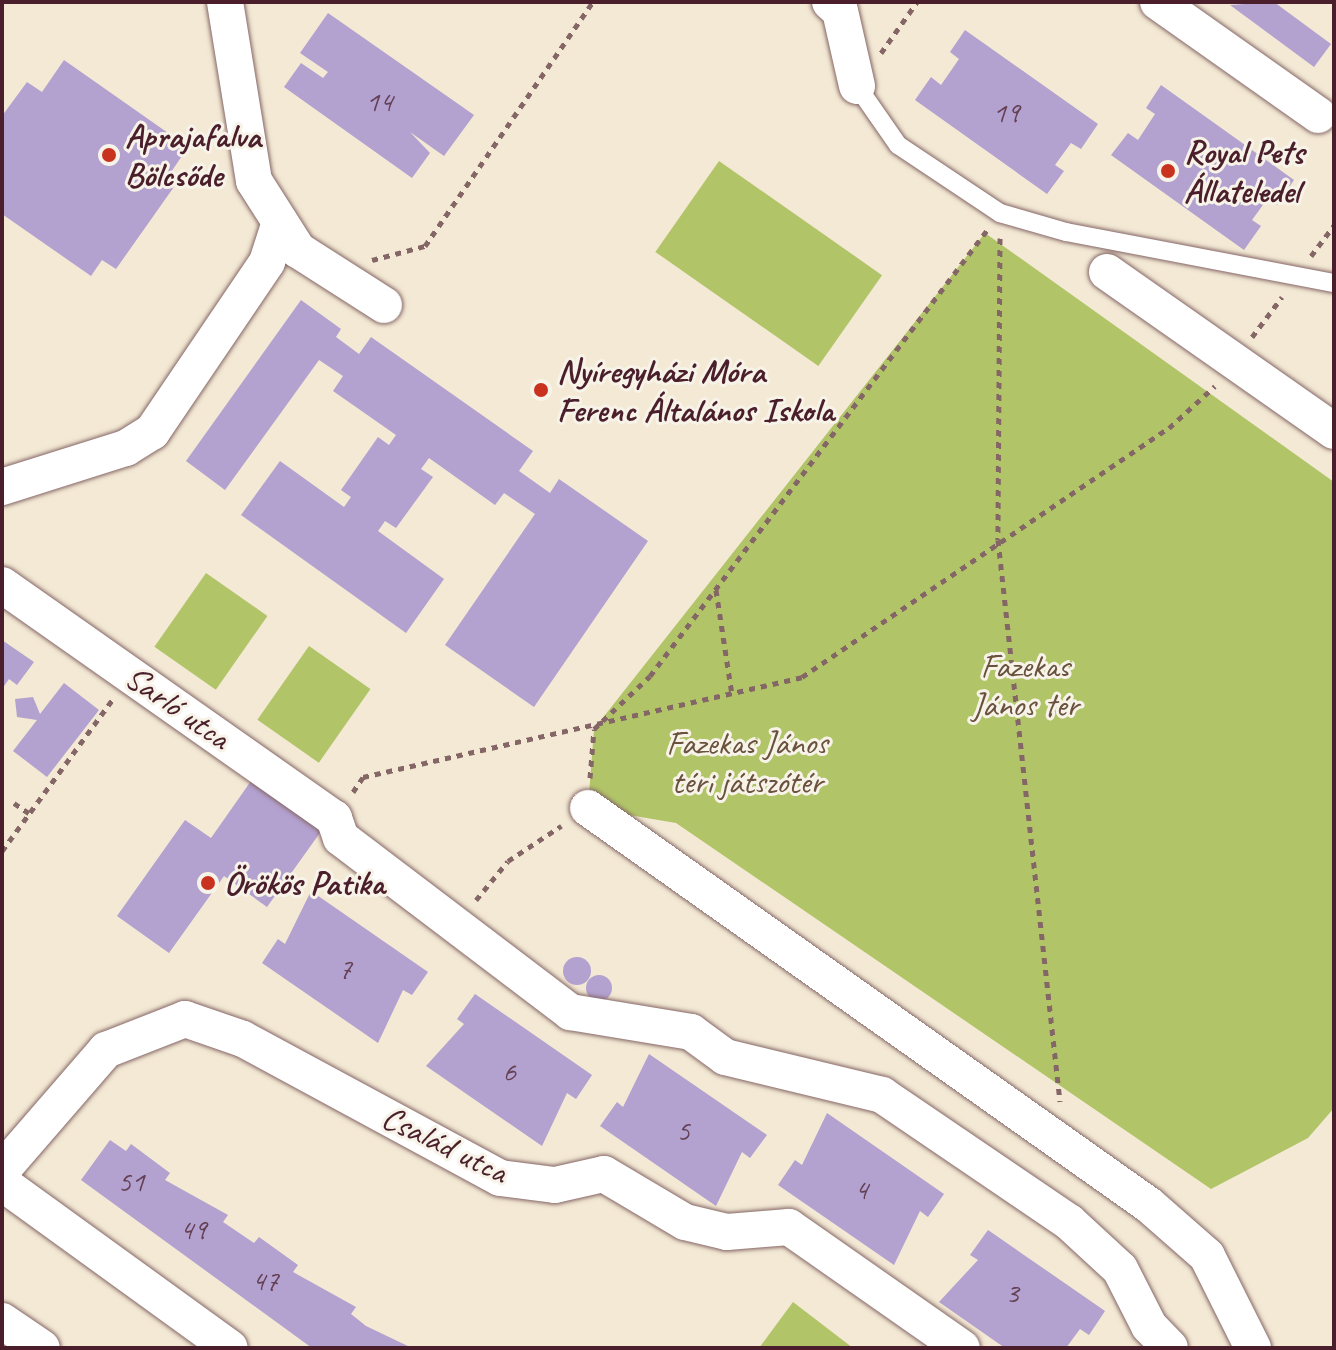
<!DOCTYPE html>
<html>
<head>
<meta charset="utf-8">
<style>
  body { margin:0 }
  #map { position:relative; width:1336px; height:1350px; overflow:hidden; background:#f3e9d4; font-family:Caveat,sans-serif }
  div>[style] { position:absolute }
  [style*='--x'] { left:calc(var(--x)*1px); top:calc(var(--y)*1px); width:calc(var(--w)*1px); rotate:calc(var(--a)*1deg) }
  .green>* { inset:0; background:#b1c568; transform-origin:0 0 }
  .building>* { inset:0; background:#b3a1d0 }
  .round { border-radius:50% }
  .path>* { height:5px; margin-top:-2.5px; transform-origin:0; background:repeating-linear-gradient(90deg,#856666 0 6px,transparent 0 12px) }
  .roads { filter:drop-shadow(0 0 2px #856666) drop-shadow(0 0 2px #856666) }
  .lane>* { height:18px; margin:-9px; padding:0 9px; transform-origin:9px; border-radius:9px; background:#fff }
  .street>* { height:36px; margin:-18px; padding:0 18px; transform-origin:18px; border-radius:18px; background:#fff }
  .dots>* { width:22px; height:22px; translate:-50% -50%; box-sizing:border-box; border:4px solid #f7f3e8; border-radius:50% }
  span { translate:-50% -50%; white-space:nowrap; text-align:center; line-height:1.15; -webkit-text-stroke:6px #f7f3e8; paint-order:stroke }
  .number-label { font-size:30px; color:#644054 }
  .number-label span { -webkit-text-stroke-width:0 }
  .poi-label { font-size:34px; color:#4a1f2b; font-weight:700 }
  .left { translate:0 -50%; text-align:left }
  .park-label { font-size:34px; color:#69513d }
  .street-label { font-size:34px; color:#4a1f2b }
  .frame { position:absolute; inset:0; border:4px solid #4a1f2b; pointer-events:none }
</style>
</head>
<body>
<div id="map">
  <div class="green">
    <div style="left:719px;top:161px;width:199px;height:111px;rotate:35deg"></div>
    <div style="clip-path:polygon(985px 233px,1334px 482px,1334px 1108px,1308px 1138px,1211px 1189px,676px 823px,588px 808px,594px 729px)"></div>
    <div style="left:206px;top:573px;width:75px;height:90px;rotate:35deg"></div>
    <div style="left:309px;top:646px;width:75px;height:90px;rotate:35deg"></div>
    <div style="clip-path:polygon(793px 1302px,853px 1348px,759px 1348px)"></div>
  </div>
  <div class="building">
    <div style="clip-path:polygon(1274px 2px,1331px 44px,1314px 67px,1230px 5px)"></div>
    <div style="clip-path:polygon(328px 13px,474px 115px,444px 156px,410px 132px,430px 153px,412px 178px,284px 87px,301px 63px,323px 78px,328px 72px,300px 53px)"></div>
    <div style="clip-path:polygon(965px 30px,1098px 124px,1081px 149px,1071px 143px,1055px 165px,1064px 171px,1047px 194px,915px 100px,931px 77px,941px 85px,959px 59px,950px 52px)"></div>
    <div style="clip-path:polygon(64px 60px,188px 147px,167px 178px,176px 184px,116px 269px,102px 260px,91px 276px,2px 214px,2px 116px,27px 82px,42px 92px)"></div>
    <div style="clip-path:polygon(1161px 85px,1294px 180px,1277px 205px,1268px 198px,1252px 220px,1261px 226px,1244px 250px,1111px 155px,1128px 133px,1138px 140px,1155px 114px,1146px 108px)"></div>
    <div style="clip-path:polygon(301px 300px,341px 329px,336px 337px,359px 354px,371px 337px,533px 451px,519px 471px,550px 493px,559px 479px,648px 541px,534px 707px,445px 645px,535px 514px,504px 493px,495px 505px,429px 458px,421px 469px,433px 477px,396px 528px,385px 521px,378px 531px,444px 579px,406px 633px,241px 515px,280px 461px,344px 507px,351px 497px,341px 490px,378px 437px,389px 445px,396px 435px,333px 391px,343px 376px,319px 360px,225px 490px,186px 461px)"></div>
    <div style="clip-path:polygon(2px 640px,34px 662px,17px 685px,9px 679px,2px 689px)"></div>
    <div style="clip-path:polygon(64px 683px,99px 710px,47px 777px,13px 751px,37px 720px,17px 717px,15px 699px,33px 697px,40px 714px)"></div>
    <div style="clip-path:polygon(251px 781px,322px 830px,267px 907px,224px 876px,169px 953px,117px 916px,185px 820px,211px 838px)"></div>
    <div style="clip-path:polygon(311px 891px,428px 972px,412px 995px,403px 990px,378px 1043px,262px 963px,278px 939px,285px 944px)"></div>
    <div class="round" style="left:563px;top:957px;width:28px;height:28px"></div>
    <div class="round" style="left:586px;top:975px;width:26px;height:26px"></div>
    <div style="clip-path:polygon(475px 994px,592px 1075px,576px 1099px,567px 1093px,542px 1146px,426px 1066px,464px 1024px,457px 1019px)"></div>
    <div style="clip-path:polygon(649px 1054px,767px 1135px,750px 1158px,742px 1152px,716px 1206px,600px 1126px,617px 1102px,623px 1107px)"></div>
    <div style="clip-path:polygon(827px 1113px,944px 1194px,928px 1217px,920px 1211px,894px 1265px,778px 1185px,795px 1160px,802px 1165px)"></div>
    <div style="clip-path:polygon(110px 1140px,126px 1151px,131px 1144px,170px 1173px,165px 1180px,228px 1215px,223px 1222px,254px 1243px,259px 1237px,298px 1265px,293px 1272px,356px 1307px,351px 1314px,366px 1326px,412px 1348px,312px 1348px,81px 1180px)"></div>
    <div style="clip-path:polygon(988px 1230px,1105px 1311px,1089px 1335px,1080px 1329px,1066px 1348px,1005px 1348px,939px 1302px,978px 1260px,970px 1255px)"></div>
  </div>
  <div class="path">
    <div style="--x:881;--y:53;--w:62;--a:-54.8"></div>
    <div style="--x:1000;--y:238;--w:302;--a:90.4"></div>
    <div style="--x:998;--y:540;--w:565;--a:83.7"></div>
    <div style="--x:1311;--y:256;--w:39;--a:-53"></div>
    <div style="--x:372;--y:260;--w:55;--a:-14.8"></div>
    <div style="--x:425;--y:246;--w:296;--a:-55.5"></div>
    <div style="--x:1252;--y:337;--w:50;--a:-53.1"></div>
    <div style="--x:716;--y:590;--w:105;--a:81.3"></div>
    <div style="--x:590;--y:778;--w:49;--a:-85.3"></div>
    <div style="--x:594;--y:729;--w:77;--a:-43.4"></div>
    <div style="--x:650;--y:676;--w:560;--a:-52.91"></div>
    <div style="--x:353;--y:792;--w:18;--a:-56"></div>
    <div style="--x:363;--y:777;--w:450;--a:-12.8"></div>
    <div style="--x:802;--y:677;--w:443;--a:-34.2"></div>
    <div style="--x:1169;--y:428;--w:62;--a:-42.4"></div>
    <div style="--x:14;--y:803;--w:18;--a:34"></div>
    <div style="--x:2;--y:851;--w:187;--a:-53.9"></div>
    <div style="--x:476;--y:900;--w:50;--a:-50.6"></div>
    <div style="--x:508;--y:861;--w:64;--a:-33.4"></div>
  </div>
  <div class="roads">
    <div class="lane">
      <div style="--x:857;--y:86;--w:72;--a:55.2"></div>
      <div style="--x:898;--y:145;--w:123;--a:33.7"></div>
      <div style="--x:1000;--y:213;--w:69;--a:16.1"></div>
      <div style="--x:1066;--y:232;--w:273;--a:10.8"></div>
    </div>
    <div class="street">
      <div style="--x:225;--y:2;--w:181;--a:80.8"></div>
      <div style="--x:254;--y:181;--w:82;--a:57.5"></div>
      <div style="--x:298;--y:250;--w:102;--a:32.6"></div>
      <div style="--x:830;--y:2;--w:13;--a:42"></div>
      <div style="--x:840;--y:11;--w:77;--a:77.2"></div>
      <div style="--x:1158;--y:2;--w:196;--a:35.2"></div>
      <div style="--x:1107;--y:272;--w:277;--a:35"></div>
      <div style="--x:2;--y:487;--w:130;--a:-17.5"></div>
      <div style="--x:126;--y:448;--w:31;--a:-32"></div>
      <div style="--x:152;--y:432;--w:205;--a:-55.9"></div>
      <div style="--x:267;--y:262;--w:42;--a:-72"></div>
      <div style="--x:2;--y:585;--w:406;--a:35.1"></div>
      <div style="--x:334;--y:818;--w:21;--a:71"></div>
      <div style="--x:341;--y:838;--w:288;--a:37.2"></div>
      <div style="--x:570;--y:1012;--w:123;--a:9.4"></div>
      <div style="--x:691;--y:1032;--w:42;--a:36.3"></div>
      <div style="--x:725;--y:1057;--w:162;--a:13.6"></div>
      <div style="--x:882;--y:1095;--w:226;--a:34.2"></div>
      <div style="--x:1069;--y:1222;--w:69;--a:42.7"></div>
      <div style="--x:1120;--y:1269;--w:64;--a:63"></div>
      <div style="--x:1149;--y:1326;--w:30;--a:46"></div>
      <div style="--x:588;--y:808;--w:687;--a:35.29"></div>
      <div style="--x:1149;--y:1205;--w:77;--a:41.3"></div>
      <div style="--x:1207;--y:1256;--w:103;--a:63.4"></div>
      <div style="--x:2;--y:1170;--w:159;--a:-49.1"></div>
      <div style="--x:106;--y:1050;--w:85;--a:-21.4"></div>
      <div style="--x:185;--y:1019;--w:61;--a:19"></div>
      <div style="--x:243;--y:1039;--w:292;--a:28.4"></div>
      <div style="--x:500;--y:1178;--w:55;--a:7.3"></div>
      <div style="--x:555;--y:1185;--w:50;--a:-12.7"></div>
      <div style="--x:604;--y:1174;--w:94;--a:30.7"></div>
      <div style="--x:685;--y:1222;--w:43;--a:13.4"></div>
      <div style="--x:727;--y:1232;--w:62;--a:-4.6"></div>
      <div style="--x:789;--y:1227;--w:211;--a:35"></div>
      <div style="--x:2;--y:1183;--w:281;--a:35.9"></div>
      <div style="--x:2;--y:1321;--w:48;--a:34"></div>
    </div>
  </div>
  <div class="dots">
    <div style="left:109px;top:155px;background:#c8321e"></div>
    <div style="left:1168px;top:171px;background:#c8321e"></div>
    <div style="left:541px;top:390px;background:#c8321e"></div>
    <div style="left:208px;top:883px;background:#c8321e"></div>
  </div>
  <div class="number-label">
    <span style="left:379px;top:101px">14</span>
    <span style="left:1006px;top:112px">19</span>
    <span style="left:345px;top:968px">7</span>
    <span style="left:509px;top:1071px">6</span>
    <span style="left:683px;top:1130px">5</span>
    <span style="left:131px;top:1181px">51</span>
    <span style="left:861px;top:1189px">4</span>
    <span style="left:193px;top:1229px">49</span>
    <span style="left:265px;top:1280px">47</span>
    <span style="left:1012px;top:1292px">3</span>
  </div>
  <div class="poi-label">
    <span class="left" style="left:125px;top:155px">Aprajafalva<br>Bölcsőde</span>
    <span class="left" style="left:1184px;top:171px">Royal Pets<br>Állateledel</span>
    <span class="left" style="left:557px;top:390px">Nyíregyházi Móra<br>Ferenc Általános Iskola</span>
    <span class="left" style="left:224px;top:883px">Örökös Patika</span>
  </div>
  <div class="park-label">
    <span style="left:1025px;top:685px">Fazekas<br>János tér</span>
    <span style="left:747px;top:762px">Fazekas János<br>téri játszótér</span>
  </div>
  <div class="street-label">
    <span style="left:178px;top:707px;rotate:35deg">Sarló utca</span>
    <span style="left:445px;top:1144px;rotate:26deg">Család utca</span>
  </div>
  <div class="frame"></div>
</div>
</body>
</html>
